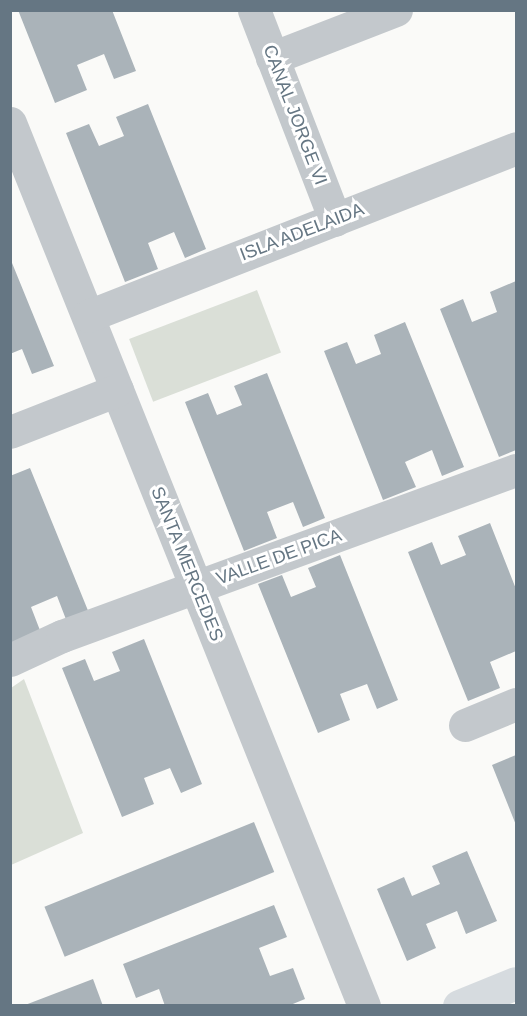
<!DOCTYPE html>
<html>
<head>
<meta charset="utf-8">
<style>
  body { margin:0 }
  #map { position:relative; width:527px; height:1016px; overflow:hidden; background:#fafaf8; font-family:Arial,sans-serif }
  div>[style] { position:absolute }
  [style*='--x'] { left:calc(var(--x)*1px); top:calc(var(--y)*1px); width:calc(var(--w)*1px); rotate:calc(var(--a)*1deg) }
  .green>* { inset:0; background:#dadfd7; transform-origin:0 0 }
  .building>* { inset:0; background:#aab3b9; transform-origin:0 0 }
  .minor>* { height:33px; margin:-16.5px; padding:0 16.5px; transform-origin:16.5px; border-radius:16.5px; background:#c3c8cc }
  .major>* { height:33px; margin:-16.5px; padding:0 16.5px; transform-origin:16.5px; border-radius:16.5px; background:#d6dbdf }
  span { translate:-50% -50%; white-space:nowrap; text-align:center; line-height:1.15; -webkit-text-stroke:6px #fff; paint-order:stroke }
  .street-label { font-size:18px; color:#657683 }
  .frame { position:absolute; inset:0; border:12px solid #657683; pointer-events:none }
</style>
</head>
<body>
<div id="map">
  <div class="green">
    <div style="left:257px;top:290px;width:67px;height:137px;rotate:69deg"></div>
    <div style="clip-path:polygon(24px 679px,83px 833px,11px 865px,11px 688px)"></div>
  </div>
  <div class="building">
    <div style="clip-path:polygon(18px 10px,112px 10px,136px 71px,114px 79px,104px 54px,77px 65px,87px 90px,55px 103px)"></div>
    <div style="clip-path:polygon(148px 104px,206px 249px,185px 258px,174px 232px,148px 243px,158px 269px,125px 282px,66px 133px,89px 124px,99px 146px,124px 136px,116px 117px)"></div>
    <div style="clip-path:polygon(10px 258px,54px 366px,32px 374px,22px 349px,10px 354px)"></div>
    <div style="clip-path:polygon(516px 281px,516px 450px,499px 457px,440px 309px,463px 299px,472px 322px,497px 312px,490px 292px)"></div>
    <div style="clip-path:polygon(405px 322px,464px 467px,442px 476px,432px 450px,405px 462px,416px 487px,383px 500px,324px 351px,347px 342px,356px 364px,381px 354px,374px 335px)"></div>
    <div style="clip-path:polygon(267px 373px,325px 518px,303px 527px,293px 502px,267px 512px,277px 538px,244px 551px,185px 402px,208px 393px,217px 415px,242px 405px,234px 386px)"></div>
    <div style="clip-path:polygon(30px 468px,89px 613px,67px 622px,57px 596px,31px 607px,41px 633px,10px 645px,10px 476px)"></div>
    <div style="clip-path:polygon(490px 523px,516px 589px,516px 651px,490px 662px,500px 688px,468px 701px,408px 552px,432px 542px,441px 565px,466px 555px,458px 536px)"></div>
    <div style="clip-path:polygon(340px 555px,398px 700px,377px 709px,367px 684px,340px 694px,350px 720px,318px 733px,258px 584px,282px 575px,291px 597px,316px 587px,308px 568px)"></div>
    <div style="clip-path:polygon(144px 639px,202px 784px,181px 793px,170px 768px,144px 778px,154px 804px,122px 817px,62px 668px,85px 659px,94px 681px,120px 671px,112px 652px)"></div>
    <div style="clip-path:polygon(516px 755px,516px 825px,492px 765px)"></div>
    <div style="left:254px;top:822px;width:54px;height:226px;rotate:68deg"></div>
    <div style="clip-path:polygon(467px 851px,497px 921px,466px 934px,457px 911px,426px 924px,436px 948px,407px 961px,377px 889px,404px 877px,412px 896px,440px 884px,432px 866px)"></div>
    <div style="clip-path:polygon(274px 905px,287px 937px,259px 948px,270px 976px,293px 968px,305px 999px,288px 1006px,165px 1006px,159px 989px,136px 998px,123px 964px)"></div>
    <div style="clip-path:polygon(93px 979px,103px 1006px,25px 1006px,25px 1005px)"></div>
  </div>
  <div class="minor">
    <div style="--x:254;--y:10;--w:225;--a:68.9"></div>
    <div style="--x:272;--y:58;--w:133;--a:-21.2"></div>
    <div style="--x:10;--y:123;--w:951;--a:68.15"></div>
    <div style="--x:88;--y:316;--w:460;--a:-21.4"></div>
    <div style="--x:10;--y:432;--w:115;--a:-21.4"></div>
    <div style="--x:10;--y:660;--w:57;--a:-24.8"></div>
    <div style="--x:62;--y:636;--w:483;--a:-20.1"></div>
    <div style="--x:465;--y:725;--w:55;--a:-22.4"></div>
  </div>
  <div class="major">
    <div style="--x:459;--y:1006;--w:61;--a:-22"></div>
  </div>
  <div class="street-label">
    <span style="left:295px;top:115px;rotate:69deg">CANAL JORGE VI</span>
    <span style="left:302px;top:232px;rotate:-21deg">ISLA ADELAIDA</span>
    <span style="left:279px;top:557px;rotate:-20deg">VALLE DE PICA</span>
    <span style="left:187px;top:564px;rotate:68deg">SANTA MERCEDES</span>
  </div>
  <div class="frame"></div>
</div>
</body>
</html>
